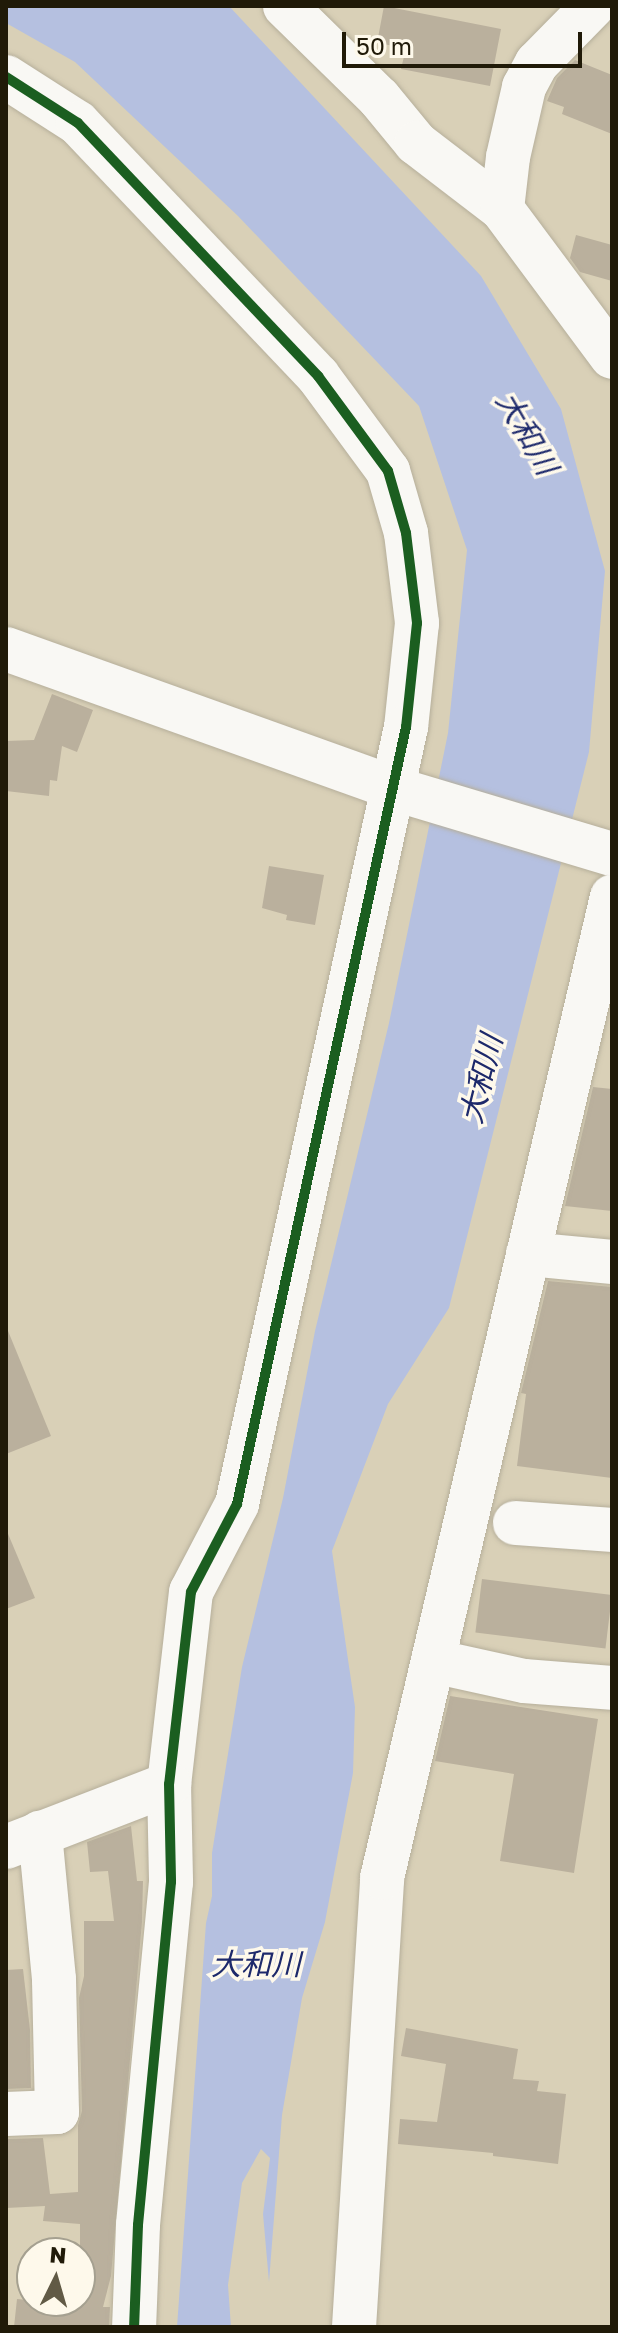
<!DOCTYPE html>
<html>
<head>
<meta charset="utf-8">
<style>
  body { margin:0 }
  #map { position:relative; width:618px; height:2333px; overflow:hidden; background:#d9d0b7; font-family:"Golos Text","Noto Sans JP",sans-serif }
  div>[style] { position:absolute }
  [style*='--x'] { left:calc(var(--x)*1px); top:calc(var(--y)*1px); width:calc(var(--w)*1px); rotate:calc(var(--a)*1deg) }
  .water>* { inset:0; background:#b5c0e0 }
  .building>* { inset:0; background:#bab09d; transform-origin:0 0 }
  .roads { filter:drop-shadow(0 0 2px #b6af9b) drop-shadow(0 0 2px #b6af9b) }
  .minor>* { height:44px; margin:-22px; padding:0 22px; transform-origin:22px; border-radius:22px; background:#f9f8f4 }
  .cycleway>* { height:10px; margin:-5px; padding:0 5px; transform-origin:5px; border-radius:5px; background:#1b5e20 }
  span { translate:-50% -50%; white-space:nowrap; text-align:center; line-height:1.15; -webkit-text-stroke:7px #fef9eb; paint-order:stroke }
  .water-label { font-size:30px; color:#1d296b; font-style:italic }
  .frame { position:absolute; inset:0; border:8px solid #201a08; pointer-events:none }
  .north { position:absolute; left:16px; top:2237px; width:80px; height:80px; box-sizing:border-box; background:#fef9eb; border:2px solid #a5a090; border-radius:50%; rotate:5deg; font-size:22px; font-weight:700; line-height:32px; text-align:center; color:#201a08 }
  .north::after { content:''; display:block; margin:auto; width:28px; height:36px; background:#615a45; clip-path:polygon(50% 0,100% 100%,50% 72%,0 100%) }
  .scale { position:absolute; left:342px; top:32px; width:240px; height:36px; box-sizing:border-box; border:4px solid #201a08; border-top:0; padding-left:10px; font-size:24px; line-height:28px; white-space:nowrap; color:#201a08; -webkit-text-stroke:6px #fef9eb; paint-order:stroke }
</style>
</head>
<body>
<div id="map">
  <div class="water">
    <div style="clip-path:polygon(6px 6px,229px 6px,481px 276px,561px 409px,605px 571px,589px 752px,449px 1308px,388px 1404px,332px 1551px,355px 1707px,353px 1773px,325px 1922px,302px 1998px,282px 2115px,269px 2282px,263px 2214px,270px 2158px,261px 2149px,242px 2183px,228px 2285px,231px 2327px,177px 2327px,206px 1923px,212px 1896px,212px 1853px,242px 1667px,283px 1498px,315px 1331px,389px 1023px,448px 733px,467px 550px,419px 406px,238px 216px,75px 62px,6px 23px)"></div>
  </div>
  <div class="building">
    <div style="clip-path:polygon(384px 6px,501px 29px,490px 86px,401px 69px,406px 48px,377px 43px)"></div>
    <div style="clip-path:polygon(575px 60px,612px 75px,612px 134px,562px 114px,564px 107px,547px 101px,557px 78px)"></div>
    <div style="clip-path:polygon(576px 235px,612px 245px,612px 281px,580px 272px,570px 258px)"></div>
    <div style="clip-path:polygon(52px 694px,93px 710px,77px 752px,62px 746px,57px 781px,50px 780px,49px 796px,6px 791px,6px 741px,34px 740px)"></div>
    <div style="clip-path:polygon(269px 866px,324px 875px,315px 925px,286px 920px,287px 915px,262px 908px)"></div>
    <div style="clip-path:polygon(593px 1087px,612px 1089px,612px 1211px,565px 1206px)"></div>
    <div style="clip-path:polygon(548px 1281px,612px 1287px,612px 1478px,517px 1466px,526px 1394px,521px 1393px)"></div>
    <div style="clip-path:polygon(6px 1326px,51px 1436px,6px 1454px)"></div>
    <div style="clip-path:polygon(6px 1529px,35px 1598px,6px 1609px)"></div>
    <div style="left:482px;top:1579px;width:131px;height:54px;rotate:7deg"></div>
    <div style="clip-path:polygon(450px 1696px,598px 1719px,574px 1873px,500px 1861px,514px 1774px,435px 1761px)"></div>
    <div style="clip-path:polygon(131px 1826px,137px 1881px,143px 1881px,142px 1922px,111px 2276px,103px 2307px,110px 2307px,109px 2327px,14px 2327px,17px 2299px,80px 2305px,80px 2224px,43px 2221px,45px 2206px,6px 2208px,6px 2139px,43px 2138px,50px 2194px,78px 2192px,78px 2125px,82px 2111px,79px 1998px,84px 1976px,84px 1921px,114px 1921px,108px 1871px,90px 1872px,87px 1842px)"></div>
    <div style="clip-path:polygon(23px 1969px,30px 2030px,31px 2088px,6px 2089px,6px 1970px)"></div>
    <div style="clip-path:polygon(406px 2028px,518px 2049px,513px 2079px,539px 2081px,537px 2091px,566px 2094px,558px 2164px,493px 2156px,493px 2153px,398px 2144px,400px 2119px,437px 2122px,446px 2064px,401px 2056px)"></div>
  </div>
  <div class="roads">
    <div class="minor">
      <div style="--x:285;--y:6;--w:132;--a:44.4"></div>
      <div style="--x:379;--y:98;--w:58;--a:50.6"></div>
      <div style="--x:416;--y:143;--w:108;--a:37.5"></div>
      <div style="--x:502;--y:209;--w:184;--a:53.4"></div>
      <div style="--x:6;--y:77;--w:85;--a:32.6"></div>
      <div style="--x:78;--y:123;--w:349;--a:46.5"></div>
      <div style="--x:318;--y:376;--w:118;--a:53.6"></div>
      <div style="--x:388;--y:471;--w:65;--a:73.8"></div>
      <div style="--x:406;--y:533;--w:91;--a:83"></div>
      <div style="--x:417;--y:623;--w:105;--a:96"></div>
      <div style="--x:406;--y:727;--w:795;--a:102.27"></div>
      <div style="--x:237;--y:1504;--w:99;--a:117.6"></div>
      <div style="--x:191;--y:1592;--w:193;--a:96.5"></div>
      <div style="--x:169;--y:1784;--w:98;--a:88.8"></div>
      <div style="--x:171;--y:1882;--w:345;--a:95.5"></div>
      <div style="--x:138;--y:2225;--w:102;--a:92.2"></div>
      <div style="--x:502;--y:209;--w:52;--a:-83.4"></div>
      <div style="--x:508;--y:157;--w:72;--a:-77.1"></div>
      <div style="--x:524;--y:87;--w:27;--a:-62"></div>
      <div style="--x:537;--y:63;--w:80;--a:-45.5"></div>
      <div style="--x:6;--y:649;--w:424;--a:19.7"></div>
      <div style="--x:405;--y:792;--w:216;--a:16.7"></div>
      <div style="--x:528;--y:1254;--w:84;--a:5.4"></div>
      <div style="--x:515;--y:1523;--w:97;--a:4.1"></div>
      <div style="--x:433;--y:1661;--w:93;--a:12.4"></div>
      <div style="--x:524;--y:1681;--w:88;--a:4.5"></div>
      <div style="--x:6;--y:1847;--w:175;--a:-21.1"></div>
      <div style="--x:6;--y:2114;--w:51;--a:-2.2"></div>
      <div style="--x:57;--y:2112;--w:133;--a:-91.3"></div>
      <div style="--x:54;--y:1979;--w:147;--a:-95.5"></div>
      <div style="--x:354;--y:2327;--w:450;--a:-86.4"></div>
      <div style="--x:382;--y:1878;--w:1008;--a:-76.81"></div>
    </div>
  </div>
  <div class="cycleway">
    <div style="--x:6;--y:77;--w:85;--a:32.6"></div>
    <div style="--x:78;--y:123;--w:349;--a:46.5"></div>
    <div style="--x:318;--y:376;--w:118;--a:53.6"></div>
    <div style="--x:388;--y:471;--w:65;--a:73.8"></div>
    <div style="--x:406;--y:533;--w:91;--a:83"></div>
    <div style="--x:417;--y:623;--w:105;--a:96"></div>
    <div style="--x:406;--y:727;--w:795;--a:102.27"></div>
    <div style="--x:237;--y:1504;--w:99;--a:117.6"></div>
    <div style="--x:191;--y:1592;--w:193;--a:96.5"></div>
    <div style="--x:169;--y:1784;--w:98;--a:88.8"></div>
    <div style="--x:171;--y:1882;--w:345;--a:95.5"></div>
    <div style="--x:138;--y:2225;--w:102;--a:92.2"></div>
  </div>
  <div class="water-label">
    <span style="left:527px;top:433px;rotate:60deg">大和川</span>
    <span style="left:481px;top:1079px;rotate:-76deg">大和川</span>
    <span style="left:256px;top:1964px">大和川</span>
  </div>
  <div class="frame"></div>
  <div class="north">N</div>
  <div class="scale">50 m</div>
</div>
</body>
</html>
